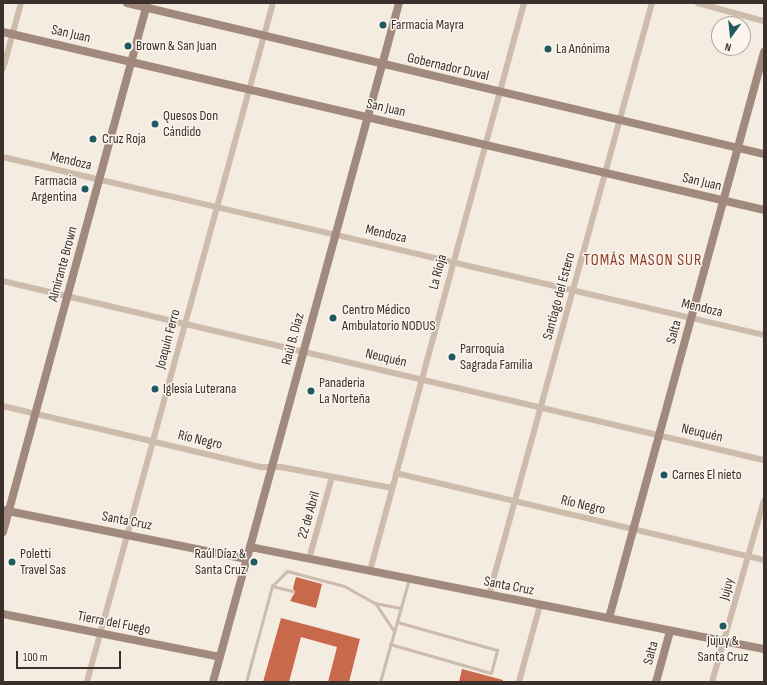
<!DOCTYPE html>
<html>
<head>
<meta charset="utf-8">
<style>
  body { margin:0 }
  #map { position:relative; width:767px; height:685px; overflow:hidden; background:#f4ebe1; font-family:"Sofia Sans Condensed",sans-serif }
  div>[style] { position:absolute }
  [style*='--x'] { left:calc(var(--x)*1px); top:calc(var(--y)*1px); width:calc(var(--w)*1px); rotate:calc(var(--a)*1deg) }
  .building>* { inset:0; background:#c8694b }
  .lane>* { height:3px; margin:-1.5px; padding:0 1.5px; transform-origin:1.5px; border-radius:1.5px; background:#cdbbac }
  .street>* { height:5.5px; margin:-2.75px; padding:0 2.75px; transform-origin:2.75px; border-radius:2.75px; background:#cdbbac }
  .secondary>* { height:8px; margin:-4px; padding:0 4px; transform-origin:4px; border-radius:4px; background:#a18a7d }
  .dots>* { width:11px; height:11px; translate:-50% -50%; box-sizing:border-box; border:2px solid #fbf5ee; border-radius:50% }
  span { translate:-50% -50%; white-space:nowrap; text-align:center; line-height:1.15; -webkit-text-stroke:3px #fbf5ee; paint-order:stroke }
  .poi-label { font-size:14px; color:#3b302b }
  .left { translate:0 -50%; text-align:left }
  .right { translate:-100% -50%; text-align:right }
  .street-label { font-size:14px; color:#3b302b }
  .quarter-label { font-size:16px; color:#8c3b22; letter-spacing:1px }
  .frame { position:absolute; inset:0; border:4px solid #3b302b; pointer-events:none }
  .north { position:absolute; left:711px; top:16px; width:40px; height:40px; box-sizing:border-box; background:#fbf5ee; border:1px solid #aea6a0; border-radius:50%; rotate:195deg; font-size:11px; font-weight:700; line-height:16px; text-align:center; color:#3b302b }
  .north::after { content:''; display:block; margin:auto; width:14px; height:18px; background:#1f5a5e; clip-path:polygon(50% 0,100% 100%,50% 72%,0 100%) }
  .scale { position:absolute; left:16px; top:651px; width:105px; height:18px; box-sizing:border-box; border:2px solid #3b302b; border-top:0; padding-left:5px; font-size:12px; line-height:14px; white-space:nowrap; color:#3b302b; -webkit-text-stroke:3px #fbf5ee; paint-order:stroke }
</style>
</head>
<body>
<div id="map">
  <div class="building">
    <div style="clip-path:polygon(296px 577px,322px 584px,316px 608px,290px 601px,295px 592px,293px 588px)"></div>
    <div style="clip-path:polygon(281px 618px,360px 639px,349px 682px,328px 682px,337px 647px,301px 637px,289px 682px,263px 682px)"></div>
    <div style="clip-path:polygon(462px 669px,503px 680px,503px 682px,459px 682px)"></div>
  </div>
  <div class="lane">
    <div style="--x:272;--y:586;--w:21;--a:14"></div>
    <div style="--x:375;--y:603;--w:26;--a:11"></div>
    <div style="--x:390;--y:644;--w:105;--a:16"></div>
    <div style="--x:491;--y:673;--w:24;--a:-75"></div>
    <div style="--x:497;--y:650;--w:104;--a:-164.4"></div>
    <div style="--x:246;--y:682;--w:99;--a:-74.8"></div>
    <div style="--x:272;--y:586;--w:21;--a:-45"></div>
    <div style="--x:287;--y:571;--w:59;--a:14.7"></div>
    <div style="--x:344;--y:586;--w:35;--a:29"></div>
    <div style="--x:375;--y:603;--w:34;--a:56"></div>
    <div style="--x:380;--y:682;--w:107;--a:-74.3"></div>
  </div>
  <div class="street">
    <div style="--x:698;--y:3;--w:68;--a:15.3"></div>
    <div style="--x:3;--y:69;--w:68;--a:-74.7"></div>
    <div style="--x:3;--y:157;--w:782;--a:13.16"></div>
    <div style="--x:3;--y:281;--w:782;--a:13.24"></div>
    <div style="--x:3;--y:406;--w:266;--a:13.3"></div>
    <div style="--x:262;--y:467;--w:19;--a:0"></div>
    <div style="--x:281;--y:467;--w:113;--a:10.7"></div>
    <div style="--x:396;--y:473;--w:378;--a:13.3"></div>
    <div style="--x:309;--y:559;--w:85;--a:-74.3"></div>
    <div style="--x:370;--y:571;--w:589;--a:-74.83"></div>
    <div style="--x:489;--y:595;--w:614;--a:-74.61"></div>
    <div style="--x:87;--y:682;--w:704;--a:-74.68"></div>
    <div style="--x:519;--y:682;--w:80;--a:-74.7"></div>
    <div style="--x:712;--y:682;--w:188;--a:-74"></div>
  </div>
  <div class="secondary">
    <div style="--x:127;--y:3;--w:655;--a:13.34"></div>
    <div style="--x:3;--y:32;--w:782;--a:13.16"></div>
    <div style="--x:3;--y:510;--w:248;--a:11.4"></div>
    <div style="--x:3;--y:532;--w:547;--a:-74.74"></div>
    <div style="--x:250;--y:547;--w:524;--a:11.22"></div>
    <div style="--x:3;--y:614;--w:221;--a:11.2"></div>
    <div style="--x:609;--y:618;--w:587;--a:-74.68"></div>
    <div style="--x:213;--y:682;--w:704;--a:-74.68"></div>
    <div style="--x:656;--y:682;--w:53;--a:-74.6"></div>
  </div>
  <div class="dots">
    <div style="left:383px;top:25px;background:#1f5a5e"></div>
    <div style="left:128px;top:46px;background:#1f5a5e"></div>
    <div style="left:548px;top:49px;background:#1f5a5e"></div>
    <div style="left:155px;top:124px;background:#1f5a5e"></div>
    <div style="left:93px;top:139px;background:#1f5a5e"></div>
    <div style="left:85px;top:189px;background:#1f5a5e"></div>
    <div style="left:333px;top:318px;background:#1f5a5e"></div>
    <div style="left:452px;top:357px;background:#1f5a5e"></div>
    <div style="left:155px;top:389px;background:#1f5a5e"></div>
    <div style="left:311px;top:391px;background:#1f5a5e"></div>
    <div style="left:664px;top:475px;background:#1f5a5e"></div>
    <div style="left:12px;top:562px;background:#1f5a5e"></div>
    <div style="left:254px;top:562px;background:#1f5a5e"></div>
    <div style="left:723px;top:626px;background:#1f5a5e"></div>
  </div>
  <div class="poi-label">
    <span class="left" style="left:391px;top:25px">Farmacia Mayra</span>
    <span class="left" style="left:136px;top:46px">Brown &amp; San Juan</span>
    <span class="left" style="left:556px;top:49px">La Anónima</span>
    <span class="left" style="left:163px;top:124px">Quesos Don<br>Cándido</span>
    <span class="left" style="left:102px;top:139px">Cruz Roja</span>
    <span class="right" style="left:77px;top:189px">Farmacia<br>Argentina</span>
    <span class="left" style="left:342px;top:318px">Centro Médico<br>Ambulatorio NODUS</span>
    <span class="left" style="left:460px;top:357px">Parroquia<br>Sagrada Familia</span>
    <span class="left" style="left:319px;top:391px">Panaderia<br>La Norteña</span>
    <span class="left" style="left:163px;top:389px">Iglesia Luterana</span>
    <span class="left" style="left:672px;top:475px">Carnes El nieto</span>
    <span class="left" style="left:20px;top:562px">Poletti<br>Travel Sas</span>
    <span class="right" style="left:246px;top:562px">Raúl Díaz &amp;<br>Santa Cruz</span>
    <span style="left:723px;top:649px">Jujuy &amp;<br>Santa Cruz</span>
  </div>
  <div class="street-label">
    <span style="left:71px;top:34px;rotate:13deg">San Juan</span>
    <span style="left:448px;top:67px;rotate:13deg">Gobernador Duval</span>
    <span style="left:386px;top:108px;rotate:13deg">San Juan</span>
    <span style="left:71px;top:161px;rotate:13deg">Mendoza</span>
    <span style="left:702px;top:182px;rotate:13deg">San Juan</span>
    <span style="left:386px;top:234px;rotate:13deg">Mendoza</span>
    <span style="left:63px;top:264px;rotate:-75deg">Almirante Brown</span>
    <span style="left:438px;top:272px;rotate:-75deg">La Rioja</span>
    <span style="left:559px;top:296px;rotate:-75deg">Santiago del Estero</span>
    <span style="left:702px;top:308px;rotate:13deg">Mendoza</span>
    <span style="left:674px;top:332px;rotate:-75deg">Salta</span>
    <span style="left:168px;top:339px;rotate:-75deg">Joaquín Ferro</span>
    <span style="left:293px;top:339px;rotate:-75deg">Raúl B. Díaz</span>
    <span style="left:386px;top:358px;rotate:13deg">Neuquén</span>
    <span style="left:702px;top:433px;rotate:13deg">Neuquén</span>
    <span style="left:200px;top:440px;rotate:13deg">Río Negro</span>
    <span style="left:583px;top:505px;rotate:13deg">Río Negro</span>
    <span style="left:309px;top:515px;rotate:-74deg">22 de Abril</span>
    <span style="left:127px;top:521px;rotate:11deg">Santa Cruz</span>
    <span style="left:509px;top:586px;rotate:11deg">Santa Cruz</span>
    <span style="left:727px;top:589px;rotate:-75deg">Jujuy</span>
    <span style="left:114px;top:623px;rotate:11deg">Tierra del Fuego</span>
    <span style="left:651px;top:653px;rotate:-75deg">Salta</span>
  </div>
  <div class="quarter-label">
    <span style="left:643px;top:261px">TOMÁS MASON SUR</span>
  </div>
  <div class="frame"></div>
  <div class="north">N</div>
  <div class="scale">100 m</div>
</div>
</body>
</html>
